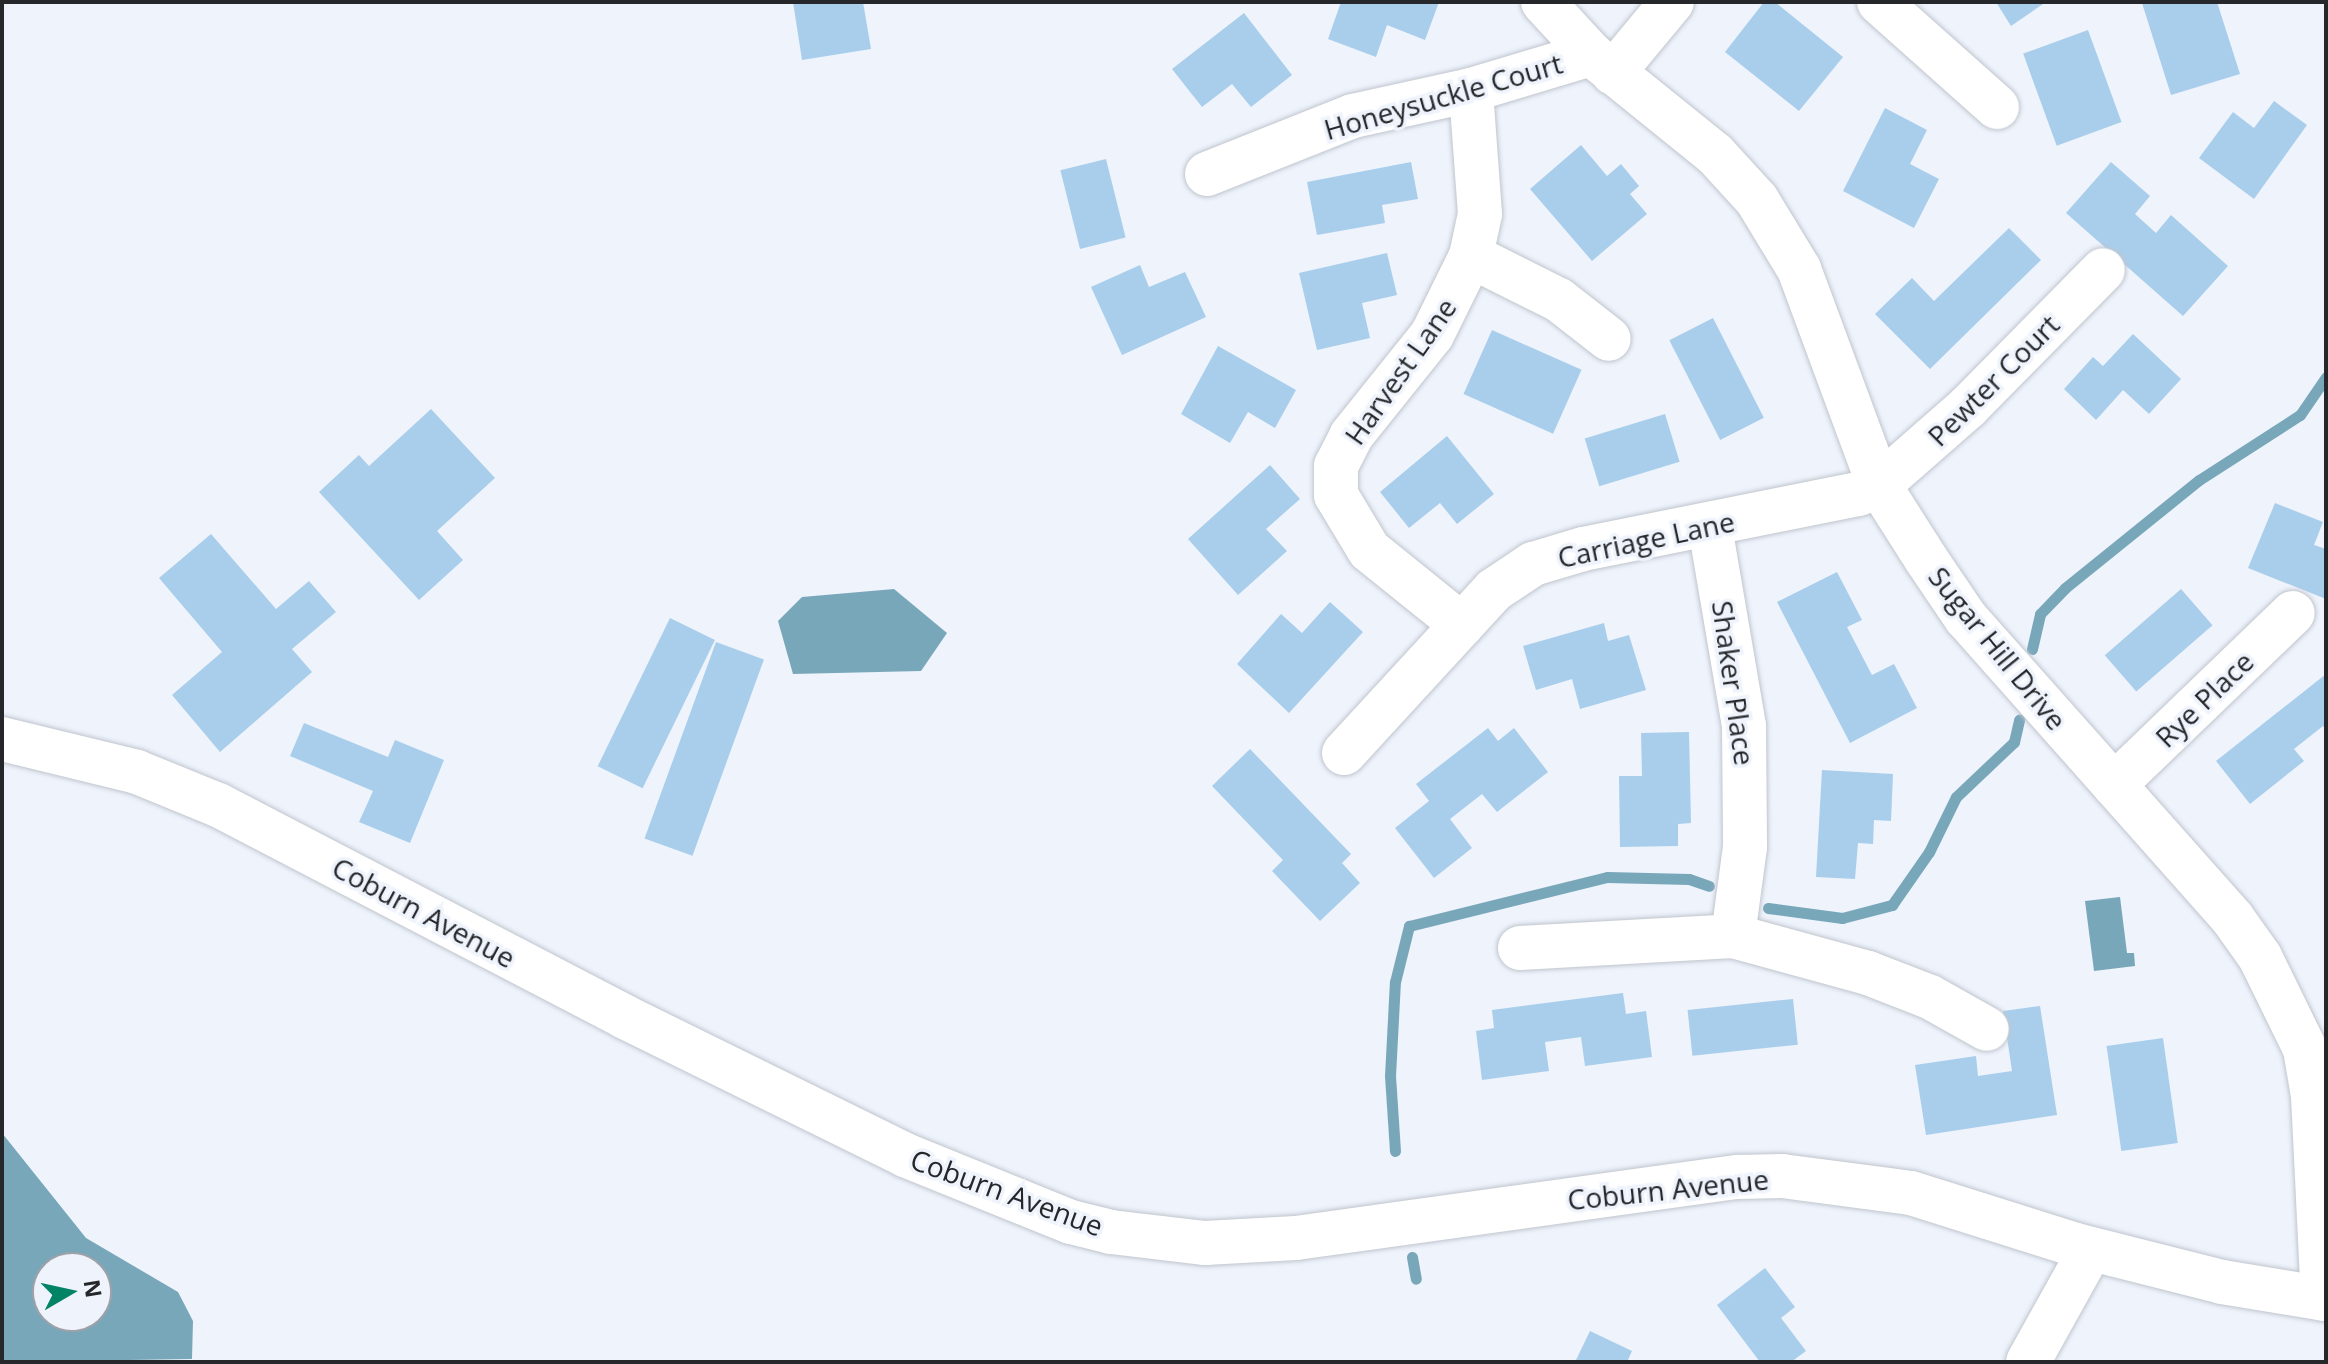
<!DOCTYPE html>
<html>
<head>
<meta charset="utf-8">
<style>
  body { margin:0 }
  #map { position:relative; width:2328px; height:1364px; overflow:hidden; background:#eef3fc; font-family:"Open Sans",sans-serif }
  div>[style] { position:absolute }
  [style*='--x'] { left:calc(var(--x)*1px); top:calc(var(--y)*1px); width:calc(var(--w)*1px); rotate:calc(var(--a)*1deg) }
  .water>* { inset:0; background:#79a7ba }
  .stream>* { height:11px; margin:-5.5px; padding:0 5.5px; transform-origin:5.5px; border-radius:5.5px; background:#79a7ba }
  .building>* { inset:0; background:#a9ceeb; transform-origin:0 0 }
  .roads { filter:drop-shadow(0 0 2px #c0c5cd) drop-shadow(0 0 2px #c0c5cd) }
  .minor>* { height:44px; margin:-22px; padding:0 22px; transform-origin:22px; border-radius:22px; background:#fff }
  span { translate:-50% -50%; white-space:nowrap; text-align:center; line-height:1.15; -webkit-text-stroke:7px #eef3fc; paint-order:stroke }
  .street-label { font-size:28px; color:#25272a }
  .frame { position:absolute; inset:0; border:4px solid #25272a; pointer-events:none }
  .north { position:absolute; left:32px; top:1252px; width:80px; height:80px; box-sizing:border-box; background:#eef3fc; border:2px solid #9ea1a8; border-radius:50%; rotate:81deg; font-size:22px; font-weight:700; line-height:32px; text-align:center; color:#25272a }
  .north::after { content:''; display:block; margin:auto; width:28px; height:36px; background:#018466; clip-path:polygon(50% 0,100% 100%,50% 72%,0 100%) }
</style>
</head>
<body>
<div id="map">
  <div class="water">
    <div style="clip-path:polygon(894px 589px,947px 633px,921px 671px,793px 674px,778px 621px,802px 597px)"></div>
    <div style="clip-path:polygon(2120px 897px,2127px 953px,2134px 953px,2135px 966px,2094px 971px,2085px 901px)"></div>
    <div style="clip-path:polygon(evenodd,2px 1133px,86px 1238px,178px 1292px,193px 1321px,192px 1359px,2px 1362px,2px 1133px,48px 1268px,96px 1268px,96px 1316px,48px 1316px,48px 1268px)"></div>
  </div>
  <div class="stream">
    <div style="--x:2032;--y:649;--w:36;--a:-77"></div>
    <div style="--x:2040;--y:614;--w:36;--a:-46"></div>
    <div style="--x:2065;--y:588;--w:172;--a:-38.9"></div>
    <div style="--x:2199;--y:480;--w:120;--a:-32.8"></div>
    <div style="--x:2300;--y:415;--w:46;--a:-55.6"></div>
    <div style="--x:1768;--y:908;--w:75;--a:7.7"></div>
    <div style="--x:1842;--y:918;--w:52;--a:-14.6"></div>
    <div style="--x:1892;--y:905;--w:65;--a:-55.1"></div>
    <div style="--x:1929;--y:852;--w:61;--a:-63.9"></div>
    <div style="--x:1956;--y:797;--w:80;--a:-43.5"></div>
    <div style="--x:2014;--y:742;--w:23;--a:-77"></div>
    <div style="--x:1395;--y:1151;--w:75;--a:-93.8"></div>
    <div style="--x:1390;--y:1076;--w:94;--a:-87"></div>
    <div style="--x:1395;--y:982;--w:58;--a:-76"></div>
    <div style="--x:1409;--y:926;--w:204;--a:-13.9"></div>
    <div style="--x:1607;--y:877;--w:82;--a:1.4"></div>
    <div style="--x:1689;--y:879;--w:21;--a:19"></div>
    <div style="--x:1412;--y:1257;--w:22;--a:80"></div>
  </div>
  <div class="building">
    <div style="clip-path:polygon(793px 2px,863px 2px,871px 49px,802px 60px)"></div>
    <div style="clip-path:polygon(1341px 2px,1439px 2px,1425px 40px,1387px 25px,1376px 57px,1328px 39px)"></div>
    <div style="clip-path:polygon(1764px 2px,1775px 2px,1843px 57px,1799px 111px,1725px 52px)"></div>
    <div style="clip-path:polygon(1996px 2px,2046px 2px,2011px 26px)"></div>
    <div style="clip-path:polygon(2217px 2px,2240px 74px,2171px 95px,2142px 3px)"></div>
    <div style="clip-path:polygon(1244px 13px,1292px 75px,1251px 107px,1232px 84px,1202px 107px,1172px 69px)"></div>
    <div style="left:2088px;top:30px;width:98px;height:69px;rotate:70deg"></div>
    <div style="clip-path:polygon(2274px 101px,2307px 125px,2254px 199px,2199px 158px,2233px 112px,2254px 128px)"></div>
    <div style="clip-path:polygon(1885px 108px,1927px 130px,1910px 164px,1939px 179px,1914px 228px,1843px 191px)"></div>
    <div style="clip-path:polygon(1581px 145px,1607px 176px,1621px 164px,1639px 186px,1630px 194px,1647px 214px,1592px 261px,1530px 189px)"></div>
    <div style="left:1106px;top:159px;width:81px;height:47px;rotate:76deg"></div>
    <div style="clip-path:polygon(1411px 162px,1418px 199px,1382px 205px,1385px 223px,1317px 235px,1307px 182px)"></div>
    <div style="clip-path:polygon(2111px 162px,2150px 196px,2135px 214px,2156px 233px,2171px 215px,2228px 266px,2183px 316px,2066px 213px)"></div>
    <div style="clip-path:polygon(2009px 228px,2041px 260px,1930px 369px,1875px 314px,1912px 278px,1934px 301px)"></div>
    <div style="clip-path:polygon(1387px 253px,1397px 295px,1362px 303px,1370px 338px,1317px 350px,1299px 273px)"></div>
    <div style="clip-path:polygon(1140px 265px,1149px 287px,1185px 272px,1206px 317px,1122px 355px,1091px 287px)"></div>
    <div style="left:1713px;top:318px;width:112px;height:49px;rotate:63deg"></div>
    <div style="left:1492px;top:330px;width:98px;height:70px;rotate:24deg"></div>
    <div style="clip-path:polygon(2133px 334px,2181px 379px,2149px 414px,2123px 390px,2096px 420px,2064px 389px,2093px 357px,2103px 366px)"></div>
    <div style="clip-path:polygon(1218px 346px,1296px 390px,1275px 428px,1248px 412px,1230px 443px,1181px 414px)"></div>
    <div style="clip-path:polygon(431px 409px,495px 478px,437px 531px,463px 560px,419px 600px,319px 492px,359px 455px,369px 466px)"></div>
    <div style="left:1665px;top:414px;width:50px;height:84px;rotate:73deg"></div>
    <div style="clip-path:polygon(1447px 436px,1494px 494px,1457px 524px,1440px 503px,1409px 528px,1380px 492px)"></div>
    <div style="clip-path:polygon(1270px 465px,1300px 499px,1266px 529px,1287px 551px,1238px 595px,1188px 539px)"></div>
    <div style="clip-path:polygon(2275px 503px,2323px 522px,2314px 545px,2326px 549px,2326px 599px,2248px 568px)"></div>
    <div style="clip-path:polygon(211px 534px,276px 609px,309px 581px,336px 612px,292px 649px,312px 672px,220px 752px,172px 695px,222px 652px,159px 578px)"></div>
    <div style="clip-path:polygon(1837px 572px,1862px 620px,1847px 627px,1872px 675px,1894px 664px,1917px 708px,1850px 743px,1777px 602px)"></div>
    <div style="left:2181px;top:589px;width:48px;height:101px;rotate:49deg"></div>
    <div style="clip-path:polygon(1330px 602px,1363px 632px,1289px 713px,1237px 664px,1281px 614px,1302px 633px)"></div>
    <div style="left:670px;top:618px;width:50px;height:165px;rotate:26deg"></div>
    <div style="clip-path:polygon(1604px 623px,1608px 641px,1629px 635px,1646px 690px,1580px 709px,1572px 679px,1536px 690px,1523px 646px)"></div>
    <div style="left:716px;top:642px;width:51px;height:209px;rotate:20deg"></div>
    <div style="clip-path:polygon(2326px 674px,2326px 730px,2323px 726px,2294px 749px,2304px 761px,2250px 804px,2216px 761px)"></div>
    <div style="clip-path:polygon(304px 723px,388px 757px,395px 740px,444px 760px,410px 843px,359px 822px,373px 791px,290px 756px)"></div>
    <div style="clip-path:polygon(1488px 728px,1498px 741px,1514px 728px,1548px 772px,1497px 812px,1482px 794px,1450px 819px,1472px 848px,1434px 878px,1395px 828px,1429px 801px,1416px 784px)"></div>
    <div style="clip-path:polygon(1689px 732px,1691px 823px,1678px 824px,1678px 846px,1620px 847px,1619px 776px,1642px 776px,1641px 733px)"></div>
    <div style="clip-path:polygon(1250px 749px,1351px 854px,1342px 863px,1360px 883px,1320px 921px,1272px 871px,1283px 860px,1212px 786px)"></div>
    <div style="clip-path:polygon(1822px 770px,1893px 774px,1891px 821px,1874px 820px,1873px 844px,1858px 843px,1855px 879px,1816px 877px)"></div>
    <div style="clip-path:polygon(1623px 993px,1626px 1014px,1646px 1011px,1652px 1057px,1585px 1066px,1581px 1037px,1545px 1042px,1549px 1071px,1482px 1080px,1476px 1031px,1494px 1028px,1492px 1010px)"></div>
    <div style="left:1793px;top:999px;width:46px;height:106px;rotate:84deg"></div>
    <div style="clip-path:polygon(2040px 1006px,2057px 1115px,1926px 1135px,1915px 1065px,1976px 1056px,1978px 1076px,2012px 1071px,2003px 1011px)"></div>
    <div style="left:2163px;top:1038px;width:106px;height:57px;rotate:82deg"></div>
    <div style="clip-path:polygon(1765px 1268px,1795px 1307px,1781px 1318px,1806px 1351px,1791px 1362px,1760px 1362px,1717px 1305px)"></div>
    <div style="clip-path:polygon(1590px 1331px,1632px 1351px,1627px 1362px,1575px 1362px)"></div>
  </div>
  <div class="roads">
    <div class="minor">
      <div style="--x:1543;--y:2;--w:71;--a:47.3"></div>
      <div style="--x:1591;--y:54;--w:159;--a:38.9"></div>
      <div style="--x:1715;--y:154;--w:62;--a:47.6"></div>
      <div style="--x:1757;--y:200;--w:81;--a:58.7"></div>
      <div style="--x:1799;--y:269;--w:230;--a:69.7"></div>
      <div style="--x:1879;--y:485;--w:88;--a:57.6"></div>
      <div style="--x:1926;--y:559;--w:71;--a:55.9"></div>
      <div style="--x:1966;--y:618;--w:402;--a:48.4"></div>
      <div style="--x:2233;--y:919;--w:47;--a:54.6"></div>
      <div style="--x:2260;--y:957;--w:102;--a:63.9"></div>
      <div style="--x:2305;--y:1049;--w:48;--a:80.3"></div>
      <div style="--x:2313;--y:1096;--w:203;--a:87.2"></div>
      <div style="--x:1879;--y:2;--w:158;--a:41.7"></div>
      <div style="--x:1613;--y:73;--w:92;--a:-50.3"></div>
      <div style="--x:1207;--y:174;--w:157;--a:-21.7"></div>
      <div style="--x:1353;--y:116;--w:121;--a:-12.4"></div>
      <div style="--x:1471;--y:90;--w:125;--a:-16.7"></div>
      <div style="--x:1471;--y:256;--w:98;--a:26.6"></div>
      <div style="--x:1559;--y:300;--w:63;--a:38"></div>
      <div style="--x:1710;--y:527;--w:202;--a:80.3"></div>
      <div style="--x:1744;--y:726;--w:121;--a:89.5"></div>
      <div style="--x:1745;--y:847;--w:90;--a:97.7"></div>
      <div style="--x:1462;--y:625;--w:119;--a:-141.1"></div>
      <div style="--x:1369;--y:550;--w:64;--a:-121"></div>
      <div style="--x:1336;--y:495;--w:29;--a:-90"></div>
      <div style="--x:1336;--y:466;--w:34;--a:-63"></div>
      <div style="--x:1351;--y:436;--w:129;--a:-51.3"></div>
      <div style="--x:1432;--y:335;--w:88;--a:-63.7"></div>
      <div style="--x:1471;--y:256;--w:43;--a:-77.9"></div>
      <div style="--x:1480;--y:214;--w:124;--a:-94.2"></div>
      <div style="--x:2;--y:739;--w:139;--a:13.7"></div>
      <div style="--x:137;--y:772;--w:87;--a:22.2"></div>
      <div style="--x:218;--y:805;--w:459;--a:27.5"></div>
      <div style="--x:625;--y:1017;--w:312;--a:26.2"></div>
      <div style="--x:905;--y:1155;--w:179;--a:22"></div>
      <div style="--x:1071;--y:1222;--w:41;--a:14"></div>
      <div style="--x:1111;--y:1232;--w:95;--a:6.7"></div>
      <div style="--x:1205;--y:1243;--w:91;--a:-3.1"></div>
      <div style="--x:1296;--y:1238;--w:446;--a:-7.9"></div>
      <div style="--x:1738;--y:1177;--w:44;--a:-1.3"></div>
      <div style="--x:1782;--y:1176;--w:130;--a:7.5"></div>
      <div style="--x:1911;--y:1193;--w:173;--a:17.5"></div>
      <div style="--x:2076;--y:1245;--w:151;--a:14.2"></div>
      <div style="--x:2222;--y:1282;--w:105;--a:9.3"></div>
      <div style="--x:1344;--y:753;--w:222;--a:-47.4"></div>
      <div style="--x:1494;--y:590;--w:47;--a:-33.7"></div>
      <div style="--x:1533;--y:564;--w:52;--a:-16.7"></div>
      <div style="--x:1583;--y:549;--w:281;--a:-11.3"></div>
      <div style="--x:1859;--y:494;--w:22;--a:-24"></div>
      <div style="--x:1879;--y:485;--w:118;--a:-41.2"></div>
      <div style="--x:1968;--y:407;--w:192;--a:-45.4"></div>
      <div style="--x:2114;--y:785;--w:248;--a:-43.9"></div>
      <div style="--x:1520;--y:948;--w:213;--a:-3.2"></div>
      <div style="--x:1733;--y:936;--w:140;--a:15.3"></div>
      <div style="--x:1868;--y:973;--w:66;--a:21.2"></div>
      <div style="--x:1930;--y:997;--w:65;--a:29.3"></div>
      <div style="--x:2028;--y:1362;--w:129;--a:-60.9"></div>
    </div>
  </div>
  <div class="street-label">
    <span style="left:1443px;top:96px;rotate:-16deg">Honeysuckle Court</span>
    <span style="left:1400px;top:371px;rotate:-55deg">Harvest Lane</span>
    <span style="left:1993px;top:380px;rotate:-45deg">Pewter Court</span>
    <span style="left:1646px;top:539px;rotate:-12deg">Carriage Lane</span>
    <span style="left:1998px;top:648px;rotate:51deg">Sugar Hill Drive</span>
    <span style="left:1734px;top:683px;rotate:82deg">Shaker Place</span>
    <span style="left:2204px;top:699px;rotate:-44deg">Rye Place</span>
    <span style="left:424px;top:912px;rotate:28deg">Coburn Avenue</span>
    <span style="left:1668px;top:1189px;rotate:-6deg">Coburn Avenue</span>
    <span style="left:1007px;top:1192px;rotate:20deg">Coburn Avenue</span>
  </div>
  <div class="frame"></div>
  <div class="north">N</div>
</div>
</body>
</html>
